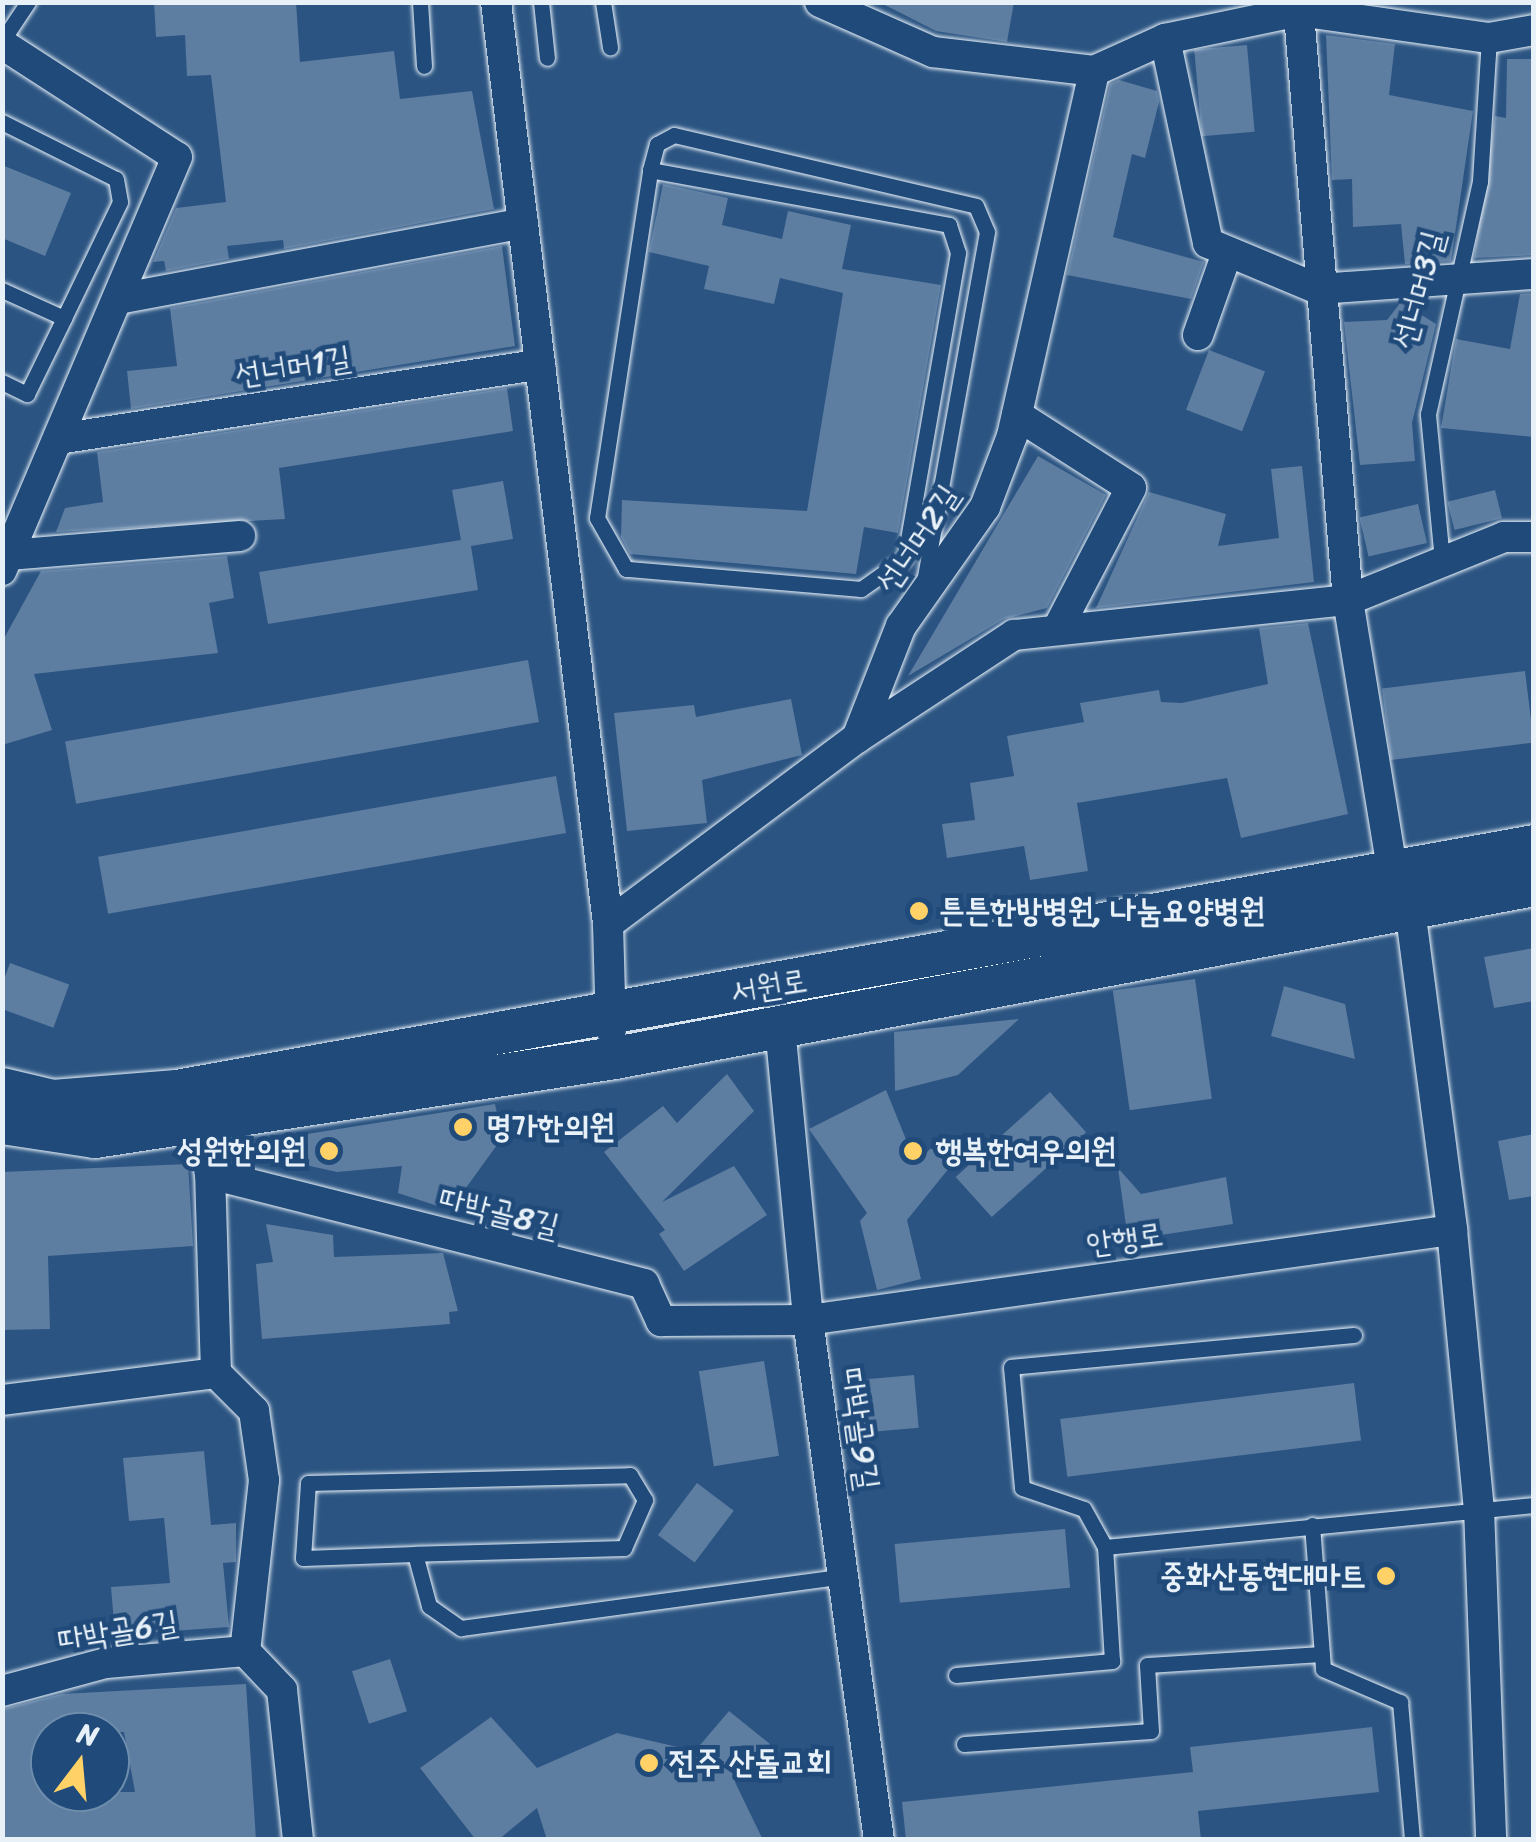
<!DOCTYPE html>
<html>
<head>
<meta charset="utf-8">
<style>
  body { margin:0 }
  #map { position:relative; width:1536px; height:1842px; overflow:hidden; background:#2b5482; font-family:Sriracha,"Poor Story",sans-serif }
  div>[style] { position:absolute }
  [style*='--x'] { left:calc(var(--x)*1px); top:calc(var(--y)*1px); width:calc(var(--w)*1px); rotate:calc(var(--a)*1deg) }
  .building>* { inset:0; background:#5d7da1; transform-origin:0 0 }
  .roads { filter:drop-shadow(0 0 2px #e8f1f8) drop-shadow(0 0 2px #e8f1f8) }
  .lane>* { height:15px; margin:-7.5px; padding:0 7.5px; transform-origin:7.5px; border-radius:7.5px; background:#1f4a7a }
  .street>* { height:30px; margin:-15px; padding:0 15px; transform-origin:15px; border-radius:15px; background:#1f4a7a }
  .secondary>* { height:42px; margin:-21px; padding:0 21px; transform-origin:21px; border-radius:21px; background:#1f4a7a }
  .dots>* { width:28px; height:28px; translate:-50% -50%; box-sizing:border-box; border:5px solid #1f4a7a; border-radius:50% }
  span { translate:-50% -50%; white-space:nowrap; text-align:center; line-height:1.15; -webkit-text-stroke:9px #1f4a7a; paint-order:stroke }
  .street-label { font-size:32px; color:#e8f1f8 }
  .poi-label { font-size:32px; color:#e8f1f8; font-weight:700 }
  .left { translate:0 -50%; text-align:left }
  .right { translate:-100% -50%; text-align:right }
  .frame { position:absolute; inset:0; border:5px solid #e8f1f8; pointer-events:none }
  .north { position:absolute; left:30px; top:1712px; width:100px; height:100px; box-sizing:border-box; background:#1f4a7a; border:2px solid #6f8dac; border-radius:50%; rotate:16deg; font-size:28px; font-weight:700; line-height:40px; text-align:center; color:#e8f1f8 }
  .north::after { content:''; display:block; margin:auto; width:35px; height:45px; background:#ffd166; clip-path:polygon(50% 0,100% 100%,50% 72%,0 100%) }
</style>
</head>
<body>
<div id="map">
  <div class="building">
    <div style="clip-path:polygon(154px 2px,296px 2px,300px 62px,394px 51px,400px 99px,472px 91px,494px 209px,284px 249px,283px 240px,227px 246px,229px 259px,166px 271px,164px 261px,153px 262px,176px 208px,226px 202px,211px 75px,187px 76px,185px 35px,156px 37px)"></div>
    <div style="clip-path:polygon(879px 2px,1014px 2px,1007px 42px,936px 31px)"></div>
    <div style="clip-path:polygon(1326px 35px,1395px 44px,1389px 95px,1473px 111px,1451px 261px,1405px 264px,1401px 224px,1353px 227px,1352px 179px,1332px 180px)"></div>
    <div style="left:1247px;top:45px;width:87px;height:53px;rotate:85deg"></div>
    <div style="clip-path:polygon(1507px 59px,1534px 59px,1534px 255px,1474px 258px,1495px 116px,1506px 118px)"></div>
    <div style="clip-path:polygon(1119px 80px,1157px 91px,1159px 102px,1145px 158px,1132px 154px,1113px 237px,1204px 262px,1191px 299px,1067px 275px,1110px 84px)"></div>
    <div style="clip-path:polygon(2px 165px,71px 193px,45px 256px,2px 238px)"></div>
    <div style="clip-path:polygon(663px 184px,728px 198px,722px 225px,782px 239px,788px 211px,851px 225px,842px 269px,941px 285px,898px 533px,864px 527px,856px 574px,630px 554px,621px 537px,622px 500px,807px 511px,843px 293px,780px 278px,774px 304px,704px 289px,709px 266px,649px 252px)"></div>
    <div style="clip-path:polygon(502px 246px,515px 346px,131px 409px,127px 371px,177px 366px,170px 308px)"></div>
    <div style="clip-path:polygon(1534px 293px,1534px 437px,1441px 428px,1456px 339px,1510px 349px,1520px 294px)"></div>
    <div style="clip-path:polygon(1401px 302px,1436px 324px,1412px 423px,1415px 461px,1360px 465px,1344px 322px,1387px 320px)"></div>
    <div style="left:1209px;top:350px;width:60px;height:64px;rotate:21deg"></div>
    <div style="clip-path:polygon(507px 388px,513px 431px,279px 468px,285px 519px,56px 532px,65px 508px,103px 502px,97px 452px)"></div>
    <div style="clip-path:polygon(1038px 456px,1106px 495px,1047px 608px,1004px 619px,908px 676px)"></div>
    <div style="clip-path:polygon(1302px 466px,1314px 582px,1096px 608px,1149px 492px,1226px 514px,1218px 546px,1279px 538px,1271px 469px)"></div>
    <div style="clip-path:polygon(503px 481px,513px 539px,471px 546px,478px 590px,268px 624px,259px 572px,461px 540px,452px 490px)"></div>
    <div style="left:1495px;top:490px;width:29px;height:49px;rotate:76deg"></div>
    <div style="left:1418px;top:504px;width:40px;height:60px;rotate:77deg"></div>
    <div style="clip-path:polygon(227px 556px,234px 598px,209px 603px,218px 653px,34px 674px,52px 730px,2px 745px,2px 642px,41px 571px)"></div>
    <div style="clip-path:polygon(1308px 623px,1348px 814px,1241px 838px,1227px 778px,1077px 803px,1088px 871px,1030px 880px,1024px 846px,947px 858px,942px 824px,975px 820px,970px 783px,1014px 776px,1007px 736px,1084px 722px,1080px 703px,1159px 690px,1161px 702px,1182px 703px,1268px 684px,1259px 628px)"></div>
    <div style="left:528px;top:660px;width:63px;height:470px;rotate:80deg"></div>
    <div style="left:1525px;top:671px;width:72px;height:144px;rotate:83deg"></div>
    <div style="clip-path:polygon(791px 699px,802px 755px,702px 780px,707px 823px,627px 831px,614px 713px,694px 705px,696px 717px)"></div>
    <div style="left:556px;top:776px;width:58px;height:465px;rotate:80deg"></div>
    <div style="clip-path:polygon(1534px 948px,1534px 1001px,1494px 1008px,1484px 957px)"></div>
    <div style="left:10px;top:963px;width:63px;height:46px;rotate:20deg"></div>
    <div style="left:1195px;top:979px;width:121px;height:83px;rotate:82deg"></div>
    <div style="clip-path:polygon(1284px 986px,1345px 1004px,1355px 1059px,1271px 1036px)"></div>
    <div style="clip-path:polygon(1019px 1019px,958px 1075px,895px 1091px,894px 1032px)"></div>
    <div style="clip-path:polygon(727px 1074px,754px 1111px,662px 1202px,734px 1166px,767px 1215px,684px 1271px,659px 1234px,665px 1230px,604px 1152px,663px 1106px,677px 1123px)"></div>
    <div style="clip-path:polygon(886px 1090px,916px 1164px,931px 1148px,950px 1167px,907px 1220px,921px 1279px,877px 1290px,860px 1221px,867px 1213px,809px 1129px)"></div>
    <div style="left:1050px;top:1092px;width:54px;height:127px;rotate:48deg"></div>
    <div style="clip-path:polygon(495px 1104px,502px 1138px,450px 1210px,398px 1193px,402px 1166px,337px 1172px,225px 1147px)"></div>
    <div style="clip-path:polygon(1534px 1134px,1534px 1196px,1509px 1200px,1498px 1141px)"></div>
    <div style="clip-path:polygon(188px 1164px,193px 1246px,48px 1256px,50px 1329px,2px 1330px,2px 1172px)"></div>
    <div style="clip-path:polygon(1118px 1168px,1141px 1194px,1226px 1177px,1233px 1224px,1128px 1240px)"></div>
    <div style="clip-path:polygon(266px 1224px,333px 1235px,334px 1257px,443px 1253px,458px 1311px,449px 1312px,450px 1324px,262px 1339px,256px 1264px,273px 1262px)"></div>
    <div style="left:764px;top:1361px;width:96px;height:66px;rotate:81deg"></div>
    <div style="left:914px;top:1375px;width:53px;height:54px;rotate:85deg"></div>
    <div style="left:1354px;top:1383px;width:58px;height:296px;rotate:83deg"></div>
    <div style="clip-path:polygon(204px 1451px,211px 1525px,236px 1523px,236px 1562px,223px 1563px,229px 1627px,115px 1635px,111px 1587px,170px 1583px,164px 1518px,129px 1521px,123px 1458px)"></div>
    <div style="left:697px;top:1483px;width:46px;height:65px;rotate:37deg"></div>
    <div style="left:1065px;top:1529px;width:59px;height:171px;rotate:85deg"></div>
    <div style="left:390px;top:1659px;width:55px;height:40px;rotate:72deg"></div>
    <div style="clip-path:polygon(evenodd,246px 1684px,256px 1840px,2px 1840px,2px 1709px,62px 1694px,246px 1684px,50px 1732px,124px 1732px,135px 1792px,50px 1792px,50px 1732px)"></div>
    <div style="clip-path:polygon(729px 1711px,770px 1744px,735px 1782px,763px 1840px,547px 1840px,537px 1808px,498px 1840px,476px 1840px,420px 1768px,491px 1717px,537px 1768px,617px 1733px,695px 1751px)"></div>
    <div style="clip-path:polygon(1372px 1727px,1379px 1792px,1198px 1811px,1201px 1840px,906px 1840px,902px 1802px,1193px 1772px,1190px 1747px)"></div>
  </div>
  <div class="roads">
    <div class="lane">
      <div style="--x:420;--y:2;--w:64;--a:86.4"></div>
      <div style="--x:541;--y:2;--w:56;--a:83.9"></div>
      <div style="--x:603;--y:2;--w:46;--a:81.2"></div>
      <div style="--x:2;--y:41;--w:47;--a:-56.3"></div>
      <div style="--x:2;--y:122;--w:127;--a:26.6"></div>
      <div style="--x:116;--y:179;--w:23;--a:80"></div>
      <div style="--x:120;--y:202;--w:129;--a:115.8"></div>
      <div style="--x:64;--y:318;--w:68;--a:-155.7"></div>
      <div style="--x:650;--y:170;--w:304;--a:10.4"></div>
      <div style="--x:949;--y:225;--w:29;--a:72"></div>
      <div style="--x:958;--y:253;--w:310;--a:99.9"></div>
      <div style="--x:905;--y:558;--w:54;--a:144.8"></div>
      <div style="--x:861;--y:589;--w:236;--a:-175.1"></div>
      <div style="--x:626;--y:569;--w:59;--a:-119.6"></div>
      <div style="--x:597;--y:518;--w:352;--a:-81.3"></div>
      <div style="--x:650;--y:170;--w:27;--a:-75"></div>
      <div style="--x:657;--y:144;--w:19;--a:-28"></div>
      <div style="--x:674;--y:135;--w:310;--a:13.2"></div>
      <div style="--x:976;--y:206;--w:28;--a:67"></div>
      <div style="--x:987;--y:232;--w:352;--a:100.2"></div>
      <div style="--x:2;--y:382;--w:28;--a:26"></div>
      <div style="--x:27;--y:394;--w:85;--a:-64"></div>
      <div style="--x:1442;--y:560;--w:147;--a:-95.5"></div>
      <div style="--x:1428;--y:414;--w:239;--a:-77.4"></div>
      <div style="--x:1480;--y:181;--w:143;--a:-86.4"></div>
      <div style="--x:1354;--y:1335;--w:344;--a:174.7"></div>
      <div style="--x:1011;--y:1367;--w:121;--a:84.8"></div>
      <div style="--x:1022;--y:1488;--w:65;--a:18.7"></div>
      <div style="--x:1084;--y:1509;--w:43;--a:61.1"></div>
      <div style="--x:1105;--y:1547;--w:431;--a:-5.6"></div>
      <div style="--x:1312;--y:1525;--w:144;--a:85.6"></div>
      <div style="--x:1323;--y:1669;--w:84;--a:23.2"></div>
      <div style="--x:1400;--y:1702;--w:139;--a:85"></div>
      <div style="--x:415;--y:1554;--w:112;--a:178"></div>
      <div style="--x:303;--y:1558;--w:75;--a:-86.2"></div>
      <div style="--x:308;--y:1483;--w:322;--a:-1.4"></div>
      <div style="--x:630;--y:1475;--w:29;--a:59"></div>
      <div style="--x:645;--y:1500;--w:52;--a:113.6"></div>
      <div style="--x:624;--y:1548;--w:209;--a:178.4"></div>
      <div style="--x:415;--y:1554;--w:54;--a:74.9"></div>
      <div style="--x:429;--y:1606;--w:39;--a:35"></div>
      <div style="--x:461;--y:1628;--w:387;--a:-7.7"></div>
      <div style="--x:956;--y:1675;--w:157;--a:-5.1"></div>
      <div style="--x:1112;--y:1661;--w:114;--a:-93.5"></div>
      <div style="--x:964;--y:1744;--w:187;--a:-4"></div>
      <div style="--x:1151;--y:1731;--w:66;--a:-93.5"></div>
      <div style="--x:1147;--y:1665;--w:175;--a:-3.6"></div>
    </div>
    <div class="street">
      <div style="--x:496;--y:2;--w:929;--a:83.07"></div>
      <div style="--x:608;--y:924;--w:106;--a:88.4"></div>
      <div style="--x:820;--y:2;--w:124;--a:23.9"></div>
      <div style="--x:933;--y:52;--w:162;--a:6.7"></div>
      <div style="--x:1094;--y:71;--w:78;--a:-24.3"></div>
      <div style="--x:1165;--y:39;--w:137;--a:-11.8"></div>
      <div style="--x:1299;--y:11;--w:192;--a:8.1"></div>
      <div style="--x:1489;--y:38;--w:46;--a:-10.1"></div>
      <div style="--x:1298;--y:2;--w:600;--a:85.22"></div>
      <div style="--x:1348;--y:600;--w:278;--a:80.7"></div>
      <div style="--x:1393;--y:874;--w:39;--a:64"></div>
      <div style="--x:1410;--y:909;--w:324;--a:82.5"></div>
      <div style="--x:1452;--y:1230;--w:279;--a:84.5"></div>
      <div style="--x:1479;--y:1508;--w:332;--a:87.9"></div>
      <div style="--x:1165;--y:39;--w:208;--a:78.1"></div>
      <div style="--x:1208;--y:243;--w:119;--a:22.7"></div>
      <div style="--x:1318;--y:289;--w:217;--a:-4"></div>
      <div style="--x:2;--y:44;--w:208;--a:32.9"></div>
      <div style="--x:177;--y:157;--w:449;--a:113"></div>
      <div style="--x:118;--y:299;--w:412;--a:-10.6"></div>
      <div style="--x:1198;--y:335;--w:87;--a:-70.5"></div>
      <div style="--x:1017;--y:415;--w:135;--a:32.6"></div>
      <div style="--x:1131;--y:488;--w:160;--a:117.5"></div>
      <div style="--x:58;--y:439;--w:488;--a:-8.8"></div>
      <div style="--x:8;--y:555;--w:233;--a:-4.7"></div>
      <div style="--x:857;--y:738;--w:120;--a:-68.6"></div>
      <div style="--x:901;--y:626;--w:146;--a:-54.8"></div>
      <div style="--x:985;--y:507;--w:76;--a:-69.2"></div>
      <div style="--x:1012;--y:436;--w:374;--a:-77.3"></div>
      <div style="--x:608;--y:924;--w:311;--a:-36.8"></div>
      <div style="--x:857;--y:738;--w:188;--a:-33.3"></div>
      <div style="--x:1014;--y:635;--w:336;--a:-6"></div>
      <div style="--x:1348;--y:600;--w:168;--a:-22"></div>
      <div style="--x:1504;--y:537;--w:30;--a:0"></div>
      <div style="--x:780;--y:1027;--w:294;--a:84.5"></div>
      <div style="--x:808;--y:1320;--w:525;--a:82.23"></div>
      <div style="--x:201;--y:1121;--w:54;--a:80.4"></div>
      <div style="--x:210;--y:1174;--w:448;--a:14.2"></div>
      <div style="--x:644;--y:1284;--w:41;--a:65.3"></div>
      <div style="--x:661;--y:1321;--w:147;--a:-0.4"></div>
      <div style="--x:808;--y:1320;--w:650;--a:-7.96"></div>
      <div style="--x:216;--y:1373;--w:54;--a:45"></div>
      <div style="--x:254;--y:1411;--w:70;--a:81.8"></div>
      <div style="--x:264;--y:1480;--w:172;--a:96.3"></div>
      <div style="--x:245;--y:1651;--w:54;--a:46.5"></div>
      <div style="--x:282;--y:1690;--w:151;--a:83.9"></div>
      <div style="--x:2;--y:1400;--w:216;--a:-7.2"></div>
      <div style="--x:216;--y:1373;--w:199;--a:-91.7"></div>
      <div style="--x:2;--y:1691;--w:108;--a:-15.1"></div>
      <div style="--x:106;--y:1663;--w:140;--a:-4.9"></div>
    </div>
    <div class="secondary">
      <div style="--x:2;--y:1089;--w:52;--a:13.2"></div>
      <div style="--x:53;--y:1101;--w:124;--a:-4.6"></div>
      <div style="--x:177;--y:1091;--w:1379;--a:-10.23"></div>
      <div style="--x:2;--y:1123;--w:94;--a:8.6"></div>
      <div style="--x:95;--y:1137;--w:526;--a:-8.64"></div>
      <div style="--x:615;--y:1058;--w:935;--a:-10.66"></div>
    </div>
  </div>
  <div class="dots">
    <div style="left:919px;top:911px;background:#ffd166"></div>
    <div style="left:463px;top:1127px;background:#ffd166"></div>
    <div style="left:329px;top:1151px;background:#ffd166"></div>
    <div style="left:913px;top:1151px;background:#ffd166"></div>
    <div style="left:1386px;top:1576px;background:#ffd166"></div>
    <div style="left:649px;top:1763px;background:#ffd166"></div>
  </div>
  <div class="street-label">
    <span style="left:1419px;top:290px;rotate:-75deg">선너머3길</span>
    <span style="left:293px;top:367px;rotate:-9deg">선너머1길</span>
    <span style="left:918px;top:539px;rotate:-56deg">선너머2길</span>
    <span style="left:769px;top:987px;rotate:-9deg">서원로</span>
    <span style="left:499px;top:1213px;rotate:14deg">따박골8길</span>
    <span style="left:1125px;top:1240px;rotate:-8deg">안행로</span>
    <span style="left:859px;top:1429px;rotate:82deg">따박골9길</span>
    <span style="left:118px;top:1632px;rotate:-9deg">따박골6길</span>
  </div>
  <div class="poi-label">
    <span class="left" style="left:939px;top:911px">튼튼한방병원, 나눔요양병원</span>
    <span class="left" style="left:486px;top:1127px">명가한의원</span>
    <span class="right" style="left:306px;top:1151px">성원한의원</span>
    <span class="left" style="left:936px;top:1151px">행복한여우의원</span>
    <span class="right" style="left:1366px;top:1576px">중화산동현대마트</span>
    <span class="left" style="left:669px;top:1763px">전주 산돌교회</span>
  </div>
  <div class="frame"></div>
  <div class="north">N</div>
</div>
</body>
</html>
